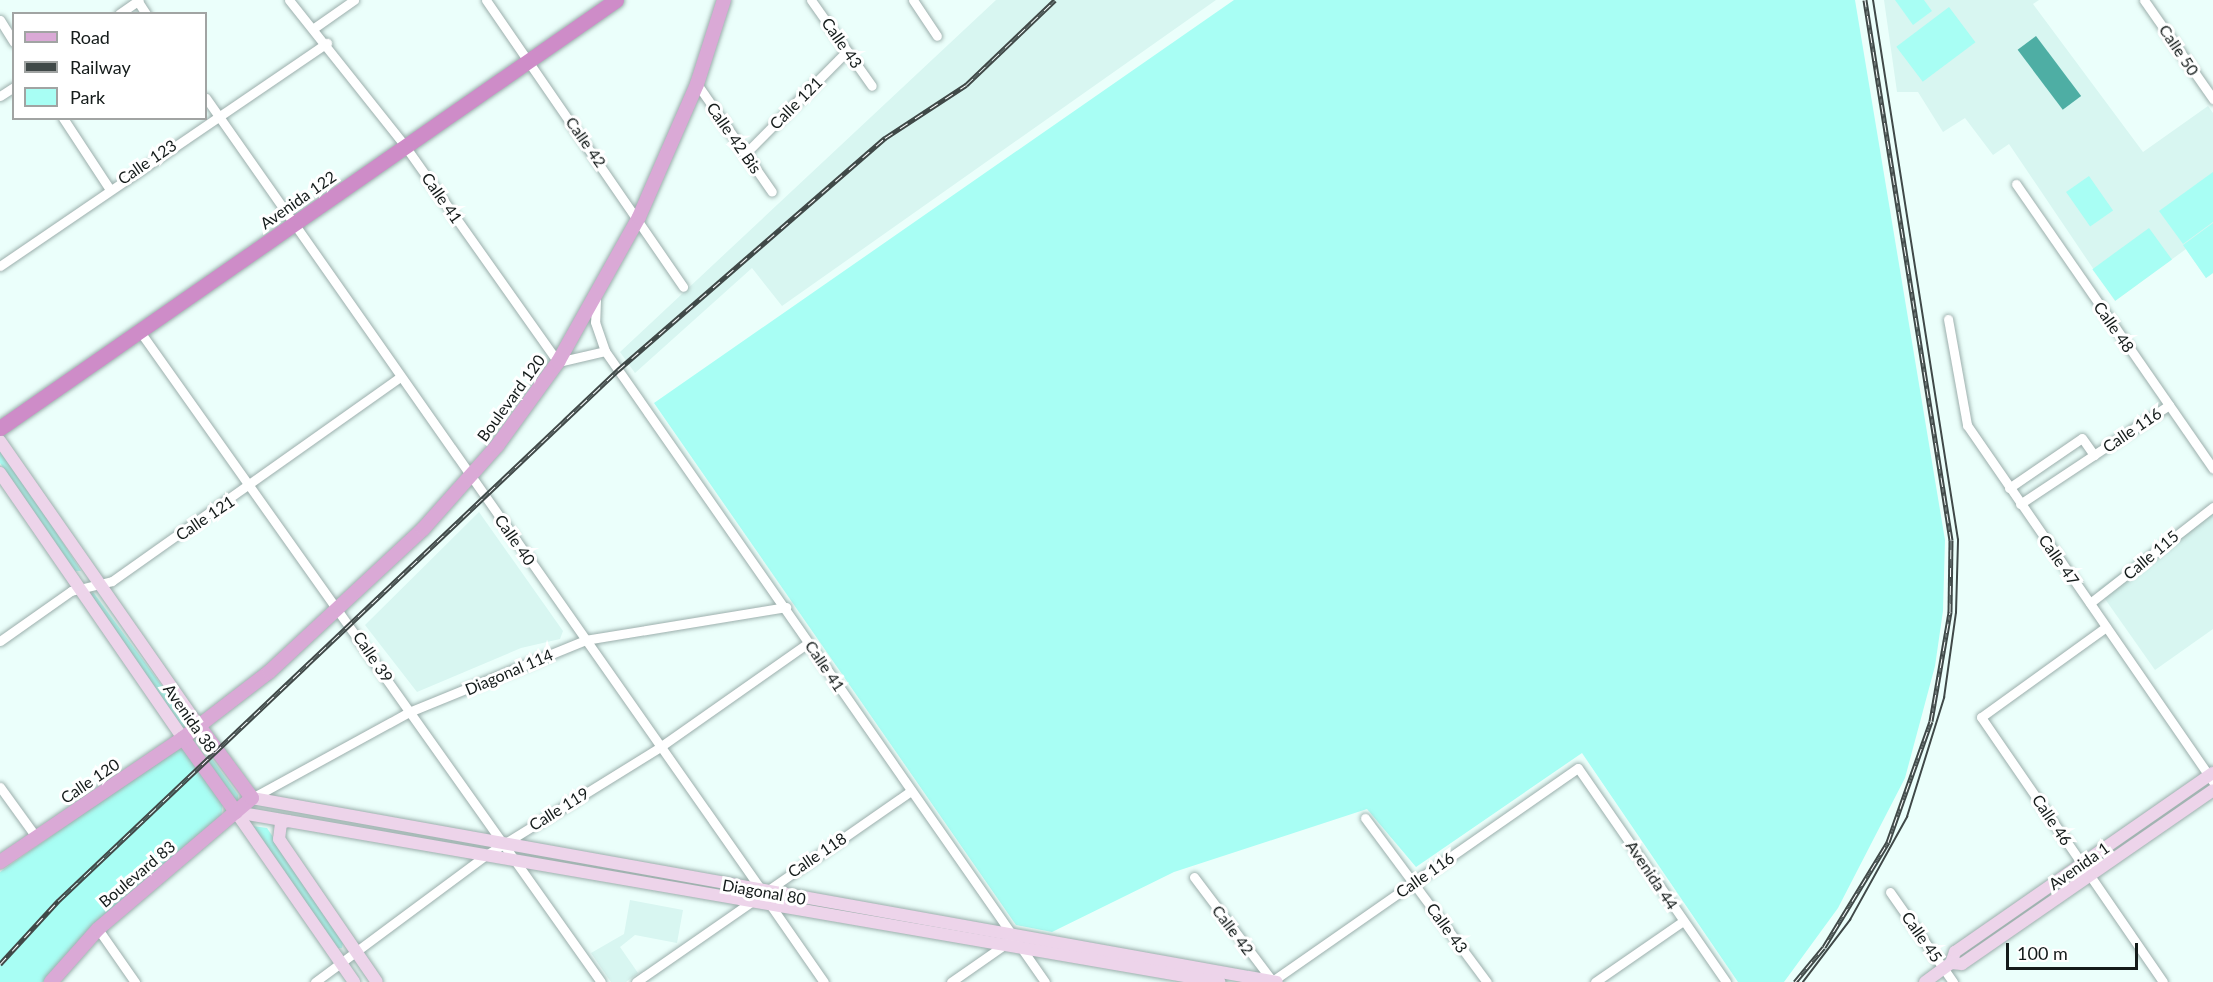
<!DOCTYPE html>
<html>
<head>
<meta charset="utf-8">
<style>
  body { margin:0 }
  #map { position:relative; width:2213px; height:982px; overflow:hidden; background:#ebfffb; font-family:Lato,sans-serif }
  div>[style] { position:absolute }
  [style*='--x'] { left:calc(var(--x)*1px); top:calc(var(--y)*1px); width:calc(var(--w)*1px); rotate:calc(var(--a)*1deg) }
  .built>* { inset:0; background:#d8f6f1 }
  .green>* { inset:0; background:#a8fef4; transform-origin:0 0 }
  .water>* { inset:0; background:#4eaea4; transform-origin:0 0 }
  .roads { filter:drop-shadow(0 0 2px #9cafac) drop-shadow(0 0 2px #9cafac) }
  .minor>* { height:9px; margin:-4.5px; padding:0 4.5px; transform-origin:4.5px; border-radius:4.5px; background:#fff }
  .secondary>* { height:12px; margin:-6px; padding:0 6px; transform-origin:6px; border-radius:6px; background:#edd4ea }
  .primary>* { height:14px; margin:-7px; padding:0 7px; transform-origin:7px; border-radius:7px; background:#daa9d6 }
  .trunk>* { height:15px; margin:-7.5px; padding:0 7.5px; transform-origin:7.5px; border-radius:7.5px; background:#ce8cc8 }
  .tram>* { height:1.5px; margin:-0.75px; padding:0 0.75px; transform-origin:0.75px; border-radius:0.75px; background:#404948 }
  .rail>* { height:5px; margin-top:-2.5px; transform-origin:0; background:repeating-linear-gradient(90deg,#fff 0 9px,#404948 0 18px); box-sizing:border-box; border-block:2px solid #404948 }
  span { translate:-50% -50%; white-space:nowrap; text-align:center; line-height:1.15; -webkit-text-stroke:6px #fff; paint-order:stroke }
  .street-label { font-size:16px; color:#141b1a }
  .legend { position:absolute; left:12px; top:12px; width:195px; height:108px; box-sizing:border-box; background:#fff; border:2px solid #a1a4a3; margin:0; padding:8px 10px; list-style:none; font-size:18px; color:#141b1a }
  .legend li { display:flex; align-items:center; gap:12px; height:30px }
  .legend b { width:30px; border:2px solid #a1a4a3 }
  .scale { position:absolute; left:2006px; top:943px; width:132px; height:27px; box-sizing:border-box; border:3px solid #141b1a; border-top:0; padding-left:8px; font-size:18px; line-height:21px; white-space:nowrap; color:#141b1a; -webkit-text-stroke:4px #fff; paint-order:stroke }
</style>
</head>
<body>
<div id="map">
  <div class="built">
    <div style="clip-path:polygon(996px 0,1216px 0,782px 306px,752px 268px,635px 373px,620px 352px)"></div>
    <div style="clip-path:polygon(1884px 0,2039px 0,2033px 4px,2143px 152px,2208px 106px,2213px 113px,2213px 273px,2206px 278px,2186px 249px,2115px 301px,2009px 144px,1993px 155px,1965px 118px,1943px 132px,1918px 92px,1897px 92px)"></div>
    <div style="clip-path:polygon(2213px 507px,2213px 629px,2155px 670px,2098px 589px)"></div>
    <div style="clip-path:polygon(479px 512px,563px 631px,560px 639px,521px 648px,417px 692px,365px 625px)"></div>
    <div style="clip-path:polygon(630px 900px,683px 910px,677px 943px,635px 935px,620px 947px,638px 973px,626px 982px,611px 982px,591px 953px,624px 934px)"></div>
  </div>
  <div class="green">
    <div style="clip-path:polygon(1234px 0,1855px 0,1945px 540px,1943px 611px,1935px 666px,1905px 778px,1838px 908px,1784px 982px,1738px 982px,1582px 753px,1416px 867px,1367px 809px,1174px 872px,1052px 932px,1016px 925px,654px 403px)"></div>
    <div style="clip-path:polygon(1895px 0,1924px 0,1932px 11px,1913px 25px)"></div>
    <div style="left:1949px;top:7px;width:44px;height:66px;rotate:53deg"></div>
    <div style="clip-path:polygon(2213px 172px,2213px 222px,2183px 244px,2159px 211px)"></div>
    <div style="left:2089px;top:176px;width:42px;height:28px;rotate:55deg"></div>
    <div style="clip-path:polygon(2213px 223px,2213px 273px,2206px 278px,2183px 245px)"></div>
    <div style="left:2149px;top:228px;width:39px;height:70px;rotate:54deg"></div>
    <div style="clip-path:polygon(0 452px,5px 452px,81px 571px,75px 571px,0 463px)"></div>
    <div style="clip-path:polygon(93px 592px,187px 720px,185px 728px,178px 726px,90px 596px)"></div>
    <div style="clip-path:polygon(176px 749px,184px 750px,223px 801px,221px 819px,92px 926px,43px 982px,0 982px,0 872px)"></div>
    <div style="clip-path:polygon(212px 759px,238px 795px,238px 801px,231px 800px,206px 764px)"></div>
    <div style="clip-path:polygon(253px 826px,267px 828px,343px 942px,342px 948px,335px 948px)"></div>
  </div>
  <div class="water">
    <div style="left:2036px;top:36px;width:75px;height:23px;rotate:53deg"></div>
  </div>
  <div class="roads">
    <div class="minor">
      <div style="--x:137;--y:0;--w:17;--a:57"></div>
      <div style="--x:289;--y:0;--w:186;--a:51.5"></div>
      <div style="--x:405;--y:146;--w:265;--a:54.7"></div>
      <div style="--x:558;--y:362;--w:48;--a:-13.2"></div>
      <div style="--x:486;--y:0;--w:348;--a:55.5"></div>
      <div style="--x:811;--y:0;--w:105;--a:54.7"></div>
      <div style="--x:913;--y:0;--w:43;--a:56.3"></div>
      <div style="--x:2144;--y:0;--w:121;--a:55.1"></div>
      <div style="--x:119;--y:14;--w:24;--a:-35"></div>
      <div style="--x:0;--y:20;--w:26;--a:58"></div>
      <div style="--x:314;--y:28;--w:49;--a:-35"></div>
      <div style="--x:697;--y:84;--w:131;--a:55.2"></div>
      <div style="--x:0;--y:96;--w:17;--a:-33"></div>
      <div style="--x:206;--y:98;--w:968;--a:54.96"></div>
      <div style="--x:63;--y:118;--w:84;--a:56.7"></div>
      <div style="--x:745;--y:154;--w:145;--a:-45.3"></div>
      <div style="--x:2016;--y:184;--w:346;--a:55.3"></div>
      <div style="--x:0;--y:266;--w:396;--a:-34.3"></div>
      <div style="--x:596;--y:299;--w:23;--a:92"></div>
      <div style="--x:595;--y:322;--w:31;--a:71"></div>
      <div style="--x:605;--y:351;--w:769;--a:55.11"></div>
      <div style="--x:1948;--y:319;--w:108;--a:79.8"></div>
      <div style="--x:1967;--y:425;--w:434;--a:55.4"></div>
      <div style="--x:141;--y:333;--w:795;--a:54.67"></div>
      <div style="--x:2009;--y:488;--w:88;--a:-34.4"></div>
      <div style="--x:2082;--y:438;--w:21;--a:55"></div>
      <div style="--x:2020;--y:504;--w:179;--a:-33.6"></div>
      <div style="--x:2090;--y:603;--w:156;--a:-38"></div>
      <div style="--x:2106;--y:627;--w:154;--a:144.2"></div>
      <div style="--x:1981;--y:717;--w:321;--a:55.5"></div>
      <div style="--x:0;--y:641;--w:87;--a:-35.2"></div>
      <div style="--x:71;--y:591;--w:42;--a:-13.7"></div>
      <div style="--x:112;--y:581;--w:353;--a:-35.3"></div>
      <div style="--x:0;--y:787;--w:62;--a:54.2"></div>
      <div style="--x:252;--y:798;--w:179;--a:-28.7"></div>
      <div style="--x:409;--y:712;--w:190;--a:-22.2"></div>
      <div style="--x:585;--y:640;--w:204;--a:-9.3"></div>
      <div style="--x:1365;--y:818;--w:204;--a:53.4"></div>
      <div style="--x:1194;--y:877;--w:131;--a:53"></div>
      <div style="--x:1890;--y:892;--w:110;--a:55"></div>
      <div style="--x:769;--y:903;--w:96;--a:55.2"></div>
      <div style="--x:98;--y:929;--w:65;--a:55.1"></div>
      <div style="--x:315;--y:982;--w:213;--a:-36.6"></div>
      <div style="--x:486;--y:855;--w:205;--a:-31.8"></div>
      <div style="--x:660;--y:747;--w:181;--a:-35.1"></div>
      <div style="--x:636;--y:982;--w:335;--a:-34.8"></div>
      <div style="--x:951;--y:982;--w:68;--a:-34.9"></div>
      <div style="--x:1271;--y:982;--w:374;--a:-34.9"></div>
      <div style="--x:1578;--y:768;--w:260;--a:55.3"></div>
      <div style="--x:1595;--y:982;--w:107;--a:-34.7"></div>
    </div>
    <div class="secondary">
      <div style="--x:0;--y:441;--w:348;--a:55.1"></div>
      <div style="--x:0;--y:473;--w:322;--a:55.4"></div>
      <div style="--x:252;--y:798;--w:1041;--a:10.18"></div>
      <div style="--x:236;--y:812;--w:998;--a:9.81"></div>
      <div style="--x:236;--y:812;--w:207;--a:55.2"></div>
      <div style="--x:288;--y:821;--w:7;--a:164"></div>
      <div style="--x:281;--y:823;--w:16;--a:97"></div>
      <div style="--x:279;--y:839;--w:173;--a:55.6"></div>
      <div style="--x:1951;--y:963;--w:11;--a:5"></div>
      <div style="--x:1962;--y:964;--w:305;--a:-34.7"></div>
      <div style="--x:1925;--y:982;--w:32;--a:-36"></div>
      <div style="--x:1951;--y:963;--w:12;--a:-70"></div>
      <div style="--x:1955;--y:952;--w:314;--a:-34.8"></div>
    </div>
    <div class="primary">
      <div style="--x:183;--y:738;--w:91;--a:54.4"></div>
      <div style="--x:0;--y:862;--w:221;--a:-34.1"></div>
      <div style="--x:183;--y:738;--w:108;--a:-37.5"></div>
      <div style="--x:269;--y:672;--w:210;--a:-42.9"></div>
      <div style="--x:423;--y:529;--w:111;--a:-48.3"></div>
      <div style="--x:497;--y:446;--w:104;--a:-54"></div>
      <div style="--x:558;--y:362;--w:166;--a:-60.8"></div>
      <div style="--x:639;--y:217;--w:145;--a:-66.4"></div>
      <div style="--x:697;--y:84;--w:88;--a:-72.2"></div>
      <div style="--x:51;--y:982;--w:71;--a:-48.4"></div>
      <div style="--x:98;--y:929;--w:202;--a:-40.4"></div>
      <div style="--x:252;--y:798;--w:89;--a:-126.4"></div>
    </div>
    <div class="trunk">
      <div style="--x:0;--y:428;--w:750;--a:-34.79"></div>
    </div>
  </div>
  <div class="tram">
    <div style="--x:1803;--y:982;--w:78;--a:-52.8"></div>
    <div style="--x:1850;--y:920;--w:118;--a:-61"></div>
    <div style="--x:1907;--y:817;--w:125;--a:-72.7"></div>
    <div style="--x:1944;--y:698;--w:86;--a:-82"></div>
    <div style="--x:1956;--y:613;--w:73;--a:-88.4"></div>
    <div style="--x:1958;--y:540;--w:547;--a:-98.95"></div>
  </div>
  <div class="rail">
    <div style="--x:0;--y:964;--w:86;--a:-47.4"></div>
    <div style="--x:58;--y:901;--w:772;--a:-43.48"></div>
    <div style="--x:618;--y:370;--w:354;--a:-41"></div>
    <div style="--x:885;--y:138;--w:97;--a:-33.2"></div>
    <div style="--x:966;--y:85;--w:123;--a:-43.7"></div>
    <div style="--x:1795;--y:982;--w:45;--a:-50.4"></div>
    <div style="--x:1824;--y:947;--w:123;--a:-58.6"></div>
    <div style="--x:1888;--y:842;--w:128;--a:-70.4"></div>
    <div style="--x:1931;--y:721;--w:111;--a:-80.1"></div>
    <div style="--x:1950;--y:612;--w:72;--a:-89.2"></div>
    <div style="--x:1951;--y:540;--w:547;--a:-99.05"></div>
  </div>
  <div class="street-label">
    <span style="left:842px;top:43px;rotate:55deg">Calle 43</span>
    <span style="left:2179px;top:50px;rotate:56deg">Calle 50</span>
    <span style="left:796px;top:103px;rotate:-45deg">Calle 121</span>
    <span style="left:734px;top:138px;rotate:55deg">Calle 42 Bis</span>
    <span style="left:586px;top:142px;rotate:55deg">Calle 42</span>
    <span style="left:147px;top:162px;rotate:-34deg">Calle 123</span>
    <span style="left:442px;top:198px;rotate:55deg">Calle 41</span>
    <span style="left:298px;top:200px;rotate:-35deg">Avenida 122</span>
    <span style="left:2114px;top:327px;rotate:55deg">Calle 48</span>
    <span style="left:511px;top:398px;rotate:-54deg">Boulevard 120</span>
    <span style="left:2132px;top:430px;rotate:-34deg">Calle 116</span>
    <span style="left:205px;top:518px;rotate:-34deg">Calle 121</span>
    <span style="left:515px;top:540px;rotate:55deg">Calle 40</span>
    <span style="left:2151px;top:555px;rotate:-40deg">Calle 115</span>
    <span style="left:2059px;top:560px;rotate:55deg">Calle 47</span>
    <span style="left:373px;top:657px;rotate:56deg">Calle 39</span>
    <span style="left:825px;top:666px;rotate:56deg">Calle 41</span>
    <span style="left:509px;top:672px;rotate:-23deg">Diagonal 114</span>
    <span style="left:190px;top:718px;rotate:55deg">Avenida 38</span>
    <span style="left:90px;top:781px;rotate:-34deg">Calle 120</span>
    <span style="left:559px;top:809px;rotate:-32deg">Calle 119</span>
    <span style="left:2052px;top:820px;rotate:56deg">Calle 46</span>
    <span style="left:817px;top:855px;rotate:-34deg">Calle 118</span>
    <span style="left:2079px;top:866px;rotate:-35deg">Avenida 1</span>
    <span style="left:137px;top:874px;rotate:-40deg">Boulevard 83</span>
    <span style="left:1425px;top:875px;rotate:-35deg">Calle 116</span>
    <span style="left:1652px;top:875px;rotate:56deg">Avenida 44</span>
    <span style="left:764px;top:892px;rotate:10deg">Diagonal 80</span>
    <span style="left:1447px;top:928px;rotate:54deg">Calle 43</span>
    <span style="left:1233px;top:930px;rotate:53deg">Calle 42</span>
    <span style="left:1922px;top:937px;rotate:55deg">Calle 45</span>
  </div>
  <ul class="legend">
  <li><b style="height:8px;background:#daa9d6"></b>Road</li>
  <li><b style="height:8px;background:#404948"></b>Railway</li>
  <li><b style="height:16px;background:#a8fef4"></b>Park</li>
  </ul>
  <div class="scale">100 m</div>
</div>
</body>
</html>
